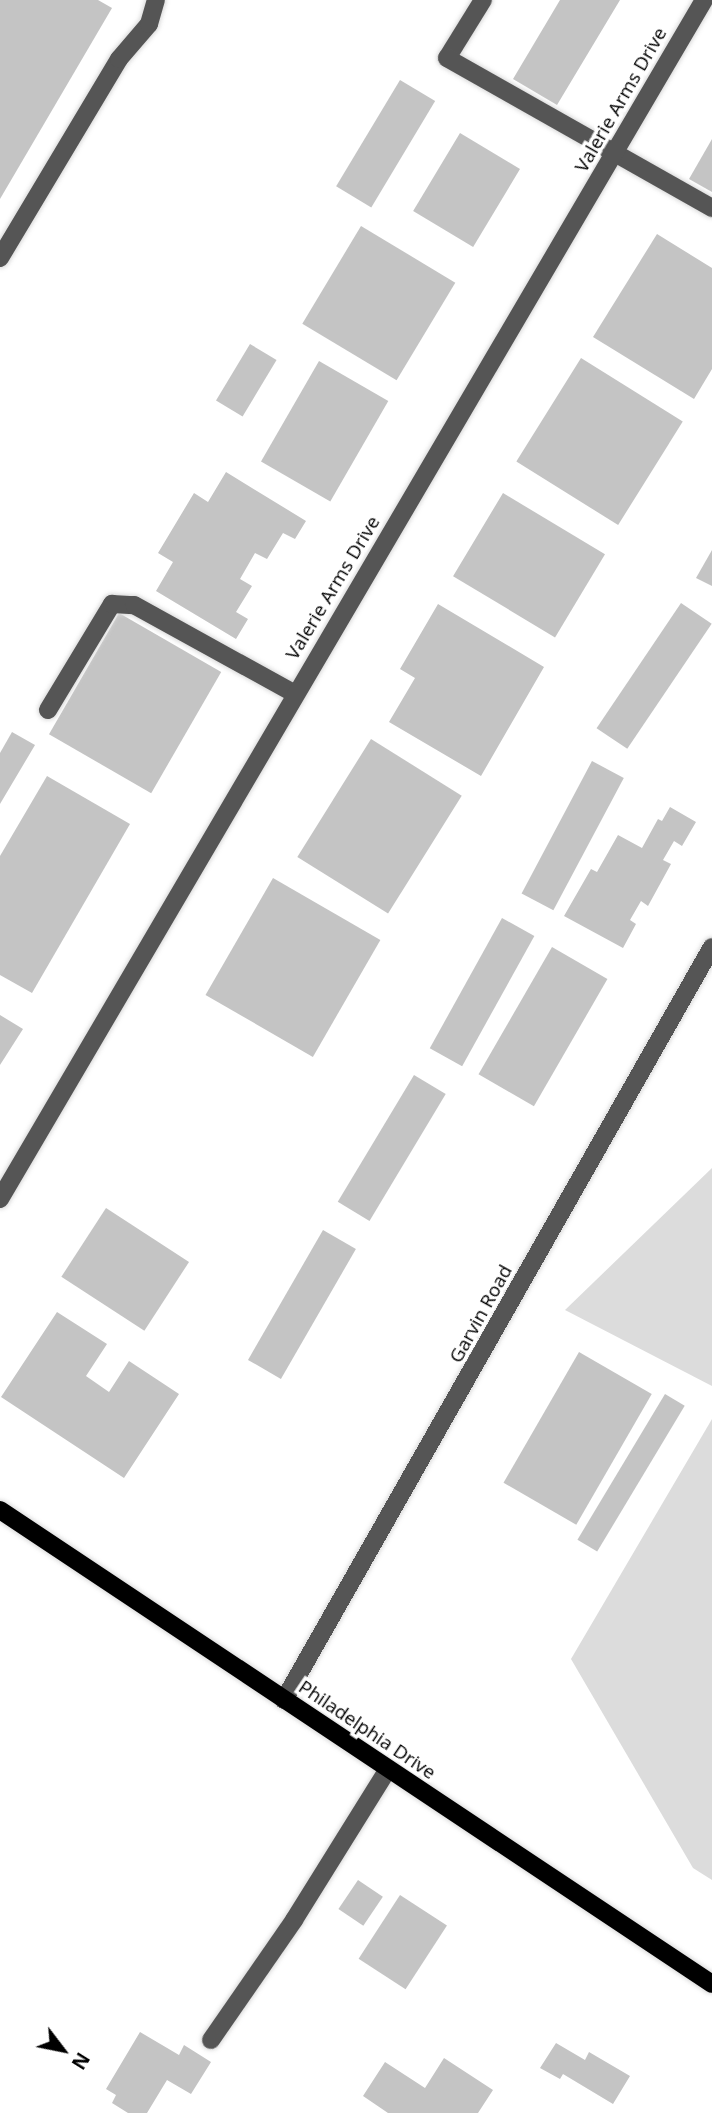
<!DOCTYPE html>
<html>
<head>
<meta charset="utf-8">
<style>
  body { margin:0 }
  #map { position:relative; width:712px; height:2113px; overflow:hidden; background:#fff; font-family:"Open Sans",sans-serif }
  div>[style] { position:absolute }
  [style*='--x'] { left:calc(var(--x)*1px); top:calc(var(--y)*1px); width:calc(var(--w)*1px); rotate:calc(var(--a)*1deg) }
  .green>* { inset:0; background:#dcdcdc }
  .building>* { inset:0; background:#c4c4c4; transform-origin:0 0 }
  .roads { filter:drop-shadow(0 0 2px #dbdbdb) drop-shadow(0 0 2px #dbdbdb) }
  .minor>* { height:18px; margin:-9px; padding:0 9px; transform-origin:9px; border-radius:9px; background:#555 }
  .major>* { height:18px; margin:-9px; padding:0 9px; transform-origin:9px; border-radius:9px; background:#000 }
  span { translate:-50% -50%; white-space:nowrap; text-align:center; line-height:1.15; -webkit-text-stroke:7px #fff; paint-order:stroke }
  .street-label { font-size:19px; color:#000 }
  .north { position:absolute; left:28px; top:2015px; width:70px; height:70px; -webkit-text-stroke:5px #fff; paint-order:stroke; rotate:122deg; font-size:19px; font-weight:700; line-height:28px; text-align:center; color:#000 }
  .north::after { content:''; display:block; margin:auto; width:24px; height:32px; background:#000; clip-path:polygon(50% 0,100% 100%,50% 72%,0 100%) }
</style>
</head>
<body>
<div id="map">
  <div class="green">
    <div style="clip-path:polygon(712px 1168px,712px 1386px,565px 1310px)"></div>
    <div style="clip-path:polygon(712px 1419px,712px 1880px,693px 1868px,571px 1659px)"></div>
  </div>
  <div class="building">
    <div style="clip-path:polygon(0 0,98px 0,112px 8px,0 199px)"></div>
    <div style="clip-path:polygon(560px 0,620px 0,557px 105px,513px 79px)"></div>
    <div style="left:400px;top:80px;width:41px;height:124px;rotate:31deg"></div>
    <div style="left:460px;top:133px;width:70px;height:91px;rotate:31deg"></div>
    <div style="clip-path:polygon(712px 139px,712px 192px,689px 179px)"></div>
    <div style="left:361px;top:226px;width:110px;height:114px;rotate:31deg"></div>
    <div style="clip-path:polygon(657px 234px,712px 268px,712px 369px,694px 399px,593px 337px)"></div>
    <div style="left:250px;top:344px;width:31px;height:66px;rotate:31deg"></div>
    <div style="left:581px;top:358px;width:120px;height:122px;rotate:32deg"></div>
    <div style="left:319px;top:361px;width:80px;height:116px;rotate:30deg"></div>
    <div style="clip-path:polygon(226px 472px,306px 521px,295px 539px,283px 533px,267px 559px,255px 553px,240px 579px,252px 586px,236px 612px,248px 619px,236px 639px,156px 591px,173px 562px,158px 553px,194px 493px,208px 502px)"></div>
    <div style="left:503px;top:493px;width:119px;height:97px;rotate:31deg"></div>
    <div style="clip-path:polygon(712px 550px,712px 586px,696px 578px)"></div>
    <div style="left:681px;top:603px;width:37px;height:151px;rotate:34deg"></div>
    <div style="clip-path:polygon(438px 604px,544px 667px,481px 776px,389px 722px,415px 678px,400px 669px)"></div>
    <div style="left:119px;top:613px;width:118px;height:140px;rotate:30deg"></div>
    <div style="clip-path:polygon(12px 732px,35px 745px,0 804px,0 753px)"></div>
    <div style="left:371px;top:739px;width:107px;height:139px;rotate:32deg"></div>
    <div style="left:592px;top:761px;width:36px;height:150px;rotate:28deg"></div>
    <div style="clip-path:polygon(47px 776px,130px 824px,32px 993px,0 975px,0 856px)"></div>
    <div style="clip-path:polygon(670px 807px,696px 822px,682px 846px,674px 841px,663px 860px,671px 864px,648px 906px,641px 901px,630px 920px,636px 924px,623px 948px,564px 916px,591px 869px,597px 872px,618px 835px,642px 848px,658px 819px,662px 821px)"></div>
    <div style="left:273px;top:878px;width:124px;height:135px;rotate:30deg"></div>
    <div style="left:502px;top:918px;width:37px;height:149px;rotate:29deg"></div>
    <div style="left:552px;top:947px;width:64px;height:147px;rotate:30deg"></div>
    <div style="clip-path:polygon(0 1015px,23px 1029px,0 1065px)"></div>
    <div style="left:414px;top:1075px;width:37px;height:148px;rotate:31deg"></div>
    <div style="left:106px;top:1208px;width:99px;height:82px;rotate:33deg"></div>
    <div style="left:323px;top:1230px;width:38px;height:150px;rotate:30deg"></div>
    <div style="clip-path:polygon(57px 1312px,107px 1344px,86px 1376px,109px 1392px,129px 1361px,179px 1394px,124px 1478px,1px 1397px)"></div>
    <div style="left:579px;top:1352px;width:84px;height:151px;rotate:30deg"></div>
    <div style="left:665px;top:1394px;width:23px;height:170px;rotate:31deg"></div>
    <div style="left:358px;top:1880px;width:30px;height:35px;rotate:34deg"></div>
    <div style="left:400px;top:1895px;width:56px;height:76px;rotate:33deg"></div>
    <div style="clip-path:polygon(140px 2032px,179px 2055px,184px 2045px,211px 2062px,191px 2094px,167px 2080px,147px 2113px,128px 2113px,112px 2103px,116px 2095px,106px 2089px)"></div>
    <div style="clip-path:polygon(556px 2043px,585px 2060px,589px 2052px,630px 2076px,613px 2104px,563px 2074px,560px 2079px,540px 2068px)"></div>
    <div style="clip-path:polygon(444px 2058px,493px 2090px,478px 2113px,388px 2113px,363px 2096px,385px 2062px,425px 2088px)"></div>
  </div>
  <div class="roads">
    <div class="minor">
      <div style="--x:483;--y:0;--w:68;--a:121.8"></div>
      <div style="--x:447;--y:58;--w:305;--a:29.5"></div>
      <div style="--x:0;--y:258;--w:232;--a:-59.1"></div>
      <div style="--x:119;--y:59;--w:46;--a:-49.4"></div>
      <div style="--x:149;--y:24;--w:25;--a:-74"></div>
      <div style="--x:48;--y:710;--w:124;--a:-58.9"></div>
      <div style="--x:112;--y:604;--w:22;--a:3"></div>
      <div style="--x:134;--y:605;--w:184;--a:28.9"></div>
      <div style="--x:0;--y:1199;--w:1390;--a:-59.58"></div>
      <div style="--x:284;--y:1700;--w:866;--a:-60.39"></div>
      <div style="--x:211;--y:2040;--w:146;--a:-55.3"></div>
      <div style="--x:294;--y:1920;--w:178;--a:-58.1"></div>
    </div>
    <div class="major">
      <div style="--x:0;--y:1510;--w:855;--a:33.65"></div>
    </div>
  </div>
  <div class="street-label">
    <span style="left:621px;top:100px;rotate:-60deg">Valerie Arms Drive</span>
    <span style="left:333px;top:588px;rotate:-59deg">Valerie Arms Drive</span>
    <span style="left:481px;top:1314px;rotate:-61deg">Garvin Road</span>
    <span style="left:367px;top:1730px;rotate:34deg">Philadelphia Drive</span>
  </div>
  <div class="north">N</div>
</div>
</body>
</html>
